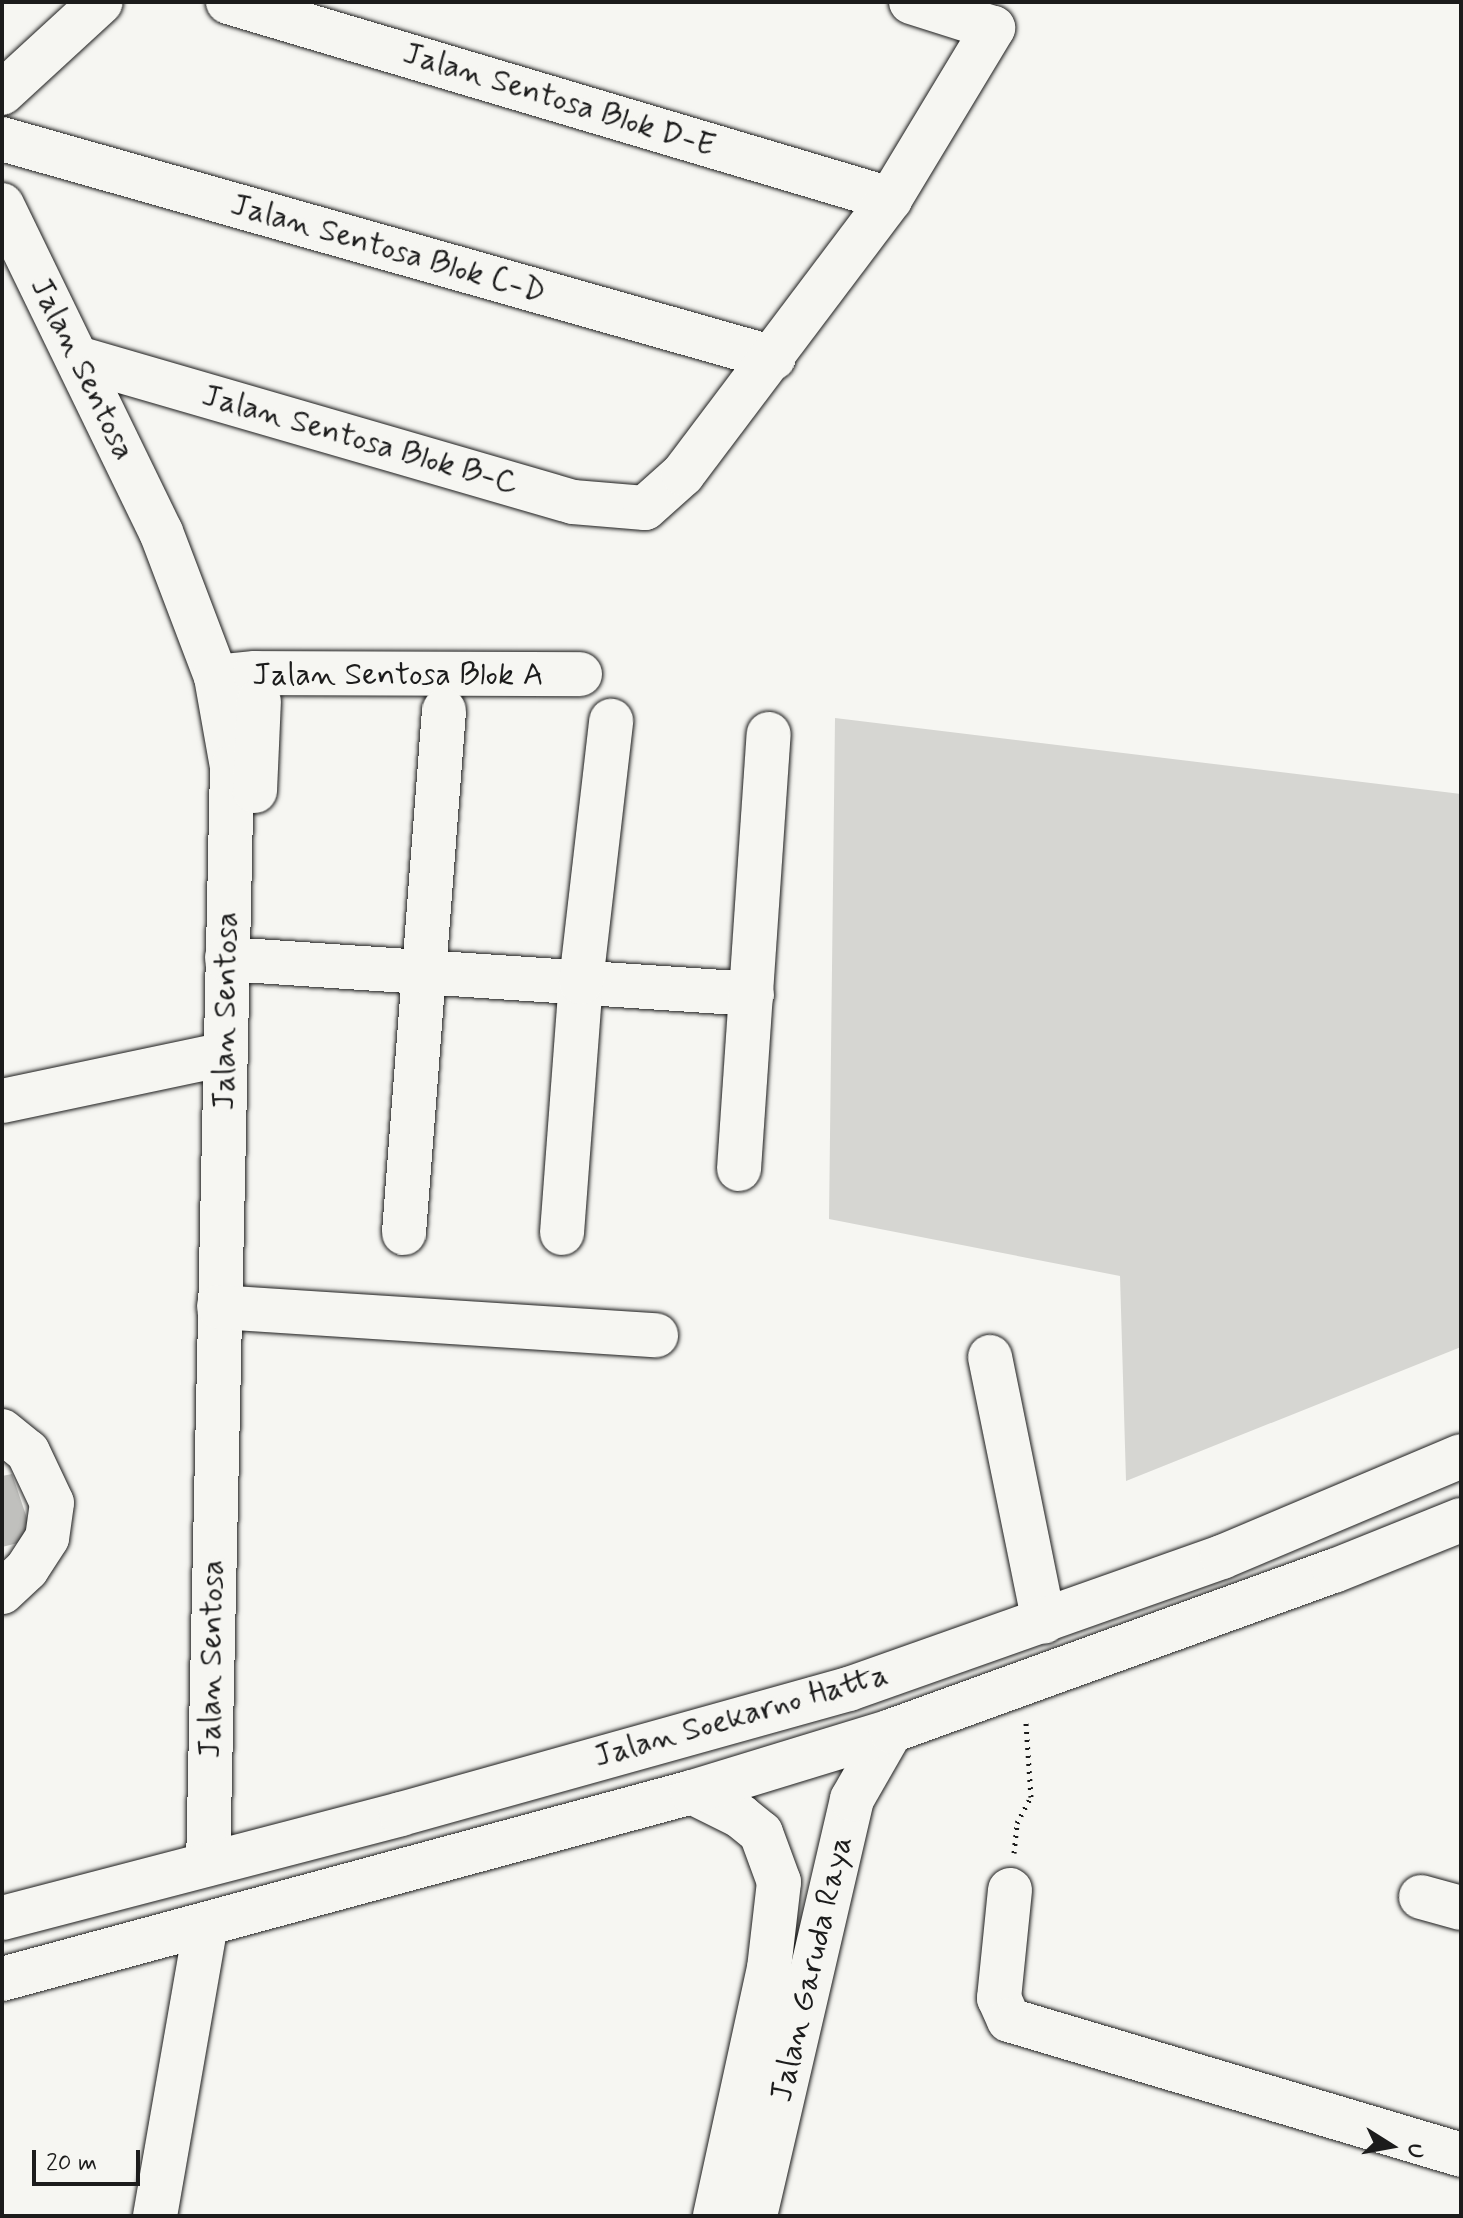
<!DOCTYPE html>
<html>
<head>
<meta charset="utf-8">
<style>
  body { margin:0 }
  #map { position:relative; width:1463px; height:2218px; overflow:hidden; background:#f6f6f2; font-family:Mynerve,sans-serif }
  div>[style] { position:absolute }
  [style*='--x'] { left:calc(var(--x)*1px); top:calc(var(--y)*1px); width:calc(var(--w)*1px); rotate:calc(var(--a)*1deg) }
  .green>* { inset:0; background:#d6d6d2 }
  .building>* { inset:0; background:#c0c0bd }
  .path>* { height:5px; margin-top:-2.5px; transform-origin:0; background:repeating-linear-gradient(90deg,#1c1c1c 0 2px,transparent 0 8px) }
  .roads { filter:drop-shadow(0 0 2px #1c1c1c) drop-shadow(0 0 2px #1c1c1c) }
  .minor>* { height:44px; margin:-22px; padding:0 22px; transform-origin:22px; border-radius:22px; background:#f6f6f2 }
  .major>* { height:44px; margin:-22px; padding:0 22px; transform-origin:22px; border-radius:22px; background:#f6f6f2 }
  span { translate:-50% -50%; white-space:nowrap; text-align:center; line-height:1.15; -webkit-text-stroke:6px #f6f6f2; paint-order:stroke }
  .street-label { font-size:32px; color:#1c1c1c }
  .frame { position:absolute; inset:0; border:4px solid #1c1c1c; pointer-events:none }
  .north { position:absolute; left:1351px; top:2106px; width:80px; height:80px; -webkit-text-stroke:6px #f6f6f2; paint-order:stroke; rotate:101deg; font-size:22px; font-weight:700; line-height:32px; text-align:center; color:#1c1c1c }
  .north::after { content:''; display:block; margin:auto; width:28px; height:36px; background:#1c1c1c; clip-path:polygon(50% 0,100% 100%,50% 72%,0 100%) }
  .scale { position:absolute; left:32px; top:2150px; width:108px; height:36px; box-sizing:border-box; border:4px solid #1c1c1c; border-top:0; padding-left:10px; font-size:24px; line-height:28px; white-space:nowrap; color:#1c1c1c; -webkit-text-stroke:6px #f6f6f2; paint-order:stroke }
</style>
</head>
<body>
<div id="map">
  <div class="green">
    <div style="clip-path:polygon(835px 718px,1461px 794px,1461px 1347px,1126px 1481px,1120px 1276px,829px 1219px)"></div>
  </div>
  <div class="building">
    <div style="clip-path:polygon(12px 1474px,34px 1539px,2px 1547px,2px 1476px)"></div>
  </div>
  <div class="path">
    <div style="--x:1014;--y:1853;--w:30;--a:-84"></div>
    <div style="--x:1017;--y:1823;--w:30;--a:-62"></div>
    <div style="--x:1031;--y:1797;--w:74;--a:-93.9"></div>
  </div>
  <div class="roads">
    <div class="minor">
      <div style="--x:228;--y:2;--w:691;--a:16.57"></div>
      <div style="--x:2;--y:93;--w:134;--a:-42.6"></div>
      <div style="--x:2;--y:139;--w:802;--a:15.84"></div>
      <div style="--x:2;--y:205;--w:364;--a:64.1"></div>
      <div style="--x:161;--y:532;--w:155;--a:69.2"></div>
      <div style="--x:216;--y:677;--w:91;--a:79.9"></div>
      <div style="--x:232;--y:767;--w:1097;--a:91.25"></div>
      <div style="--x:77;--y:358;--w:516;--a:16.19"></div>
      <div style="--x:573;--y:502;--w:72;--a:4.8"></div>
      <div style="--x:645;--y:508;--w:51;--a:-41.8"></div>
      <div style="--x:683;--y:474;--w:344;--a:-53"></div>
      <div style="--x:890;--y:199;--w:200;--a:-58.9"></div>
      <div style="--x:993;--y:28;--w:86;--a:-162.4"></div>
      <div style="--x:216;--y:677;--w:39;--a:-6"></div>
      <div style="--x:255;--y:673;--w:325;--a:0.2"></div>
      <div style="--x:255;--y:791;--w:90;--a:-87.5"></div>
      <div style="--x:227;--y:959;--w:526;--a:3.81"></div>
      <div style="--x:2;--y:1101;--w:228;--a:-11.9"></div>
      <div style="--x:739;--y:1169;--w:436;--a:-86.1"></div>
      <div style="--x:404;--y:1233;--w:524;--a:-85.62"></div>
      <div style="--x:562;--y:1233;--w:252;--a:-85.7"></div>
      <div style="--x:581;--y:982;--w:263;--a:-83.4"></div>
      <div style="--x:219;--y:1307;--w:438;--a:3.7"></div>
      <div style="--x:990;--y:1357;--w:270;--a:78.5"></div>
      <div style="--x:2;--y:1431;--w:33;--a:39"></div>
      <div style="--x:28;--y:1452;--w:56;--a:64.8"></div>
      <div style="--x:52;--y:1503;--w:35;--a:98"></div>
      <div style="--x:47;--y:1538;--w:37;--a:123"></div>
      <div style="--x:27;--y:1569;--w:34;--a:137"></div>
      <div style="--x:692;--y:1792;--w:54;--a:26.6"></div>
      <div style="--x:740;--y:1816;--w:27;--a:39"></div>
      <div style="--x:761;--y:1833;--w:52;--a:69.8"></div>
      <div style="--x:779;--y:1882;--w:87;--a:96.6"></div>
      <div style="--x:769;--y:1968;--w:254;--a:102.3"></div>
      <div style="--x:1010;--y:1890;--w:109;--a:95.8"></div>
      <div style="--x:999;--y:1998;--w:24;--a:66"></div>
      <div style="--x:1009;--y:2020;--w:472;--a:16.6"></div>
      <div style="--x:1421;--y:1897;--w:41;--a:15.4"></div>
      <div style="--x:155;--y:2216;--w:295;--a:-80.1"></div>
      <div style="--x:755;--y:2216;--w:428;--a:-76.9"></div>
      <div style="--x:852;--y:1799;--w:78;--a:-60.2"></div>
    </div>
    <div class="major">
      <div style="--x:2;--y:1918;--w:412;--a:-14.6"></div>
      <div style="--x:401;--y:1814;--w:465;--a:-15.6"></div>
      <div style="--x:849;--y:1689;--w:396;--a:-19.5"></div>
      <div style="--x:1222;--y:1557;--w:259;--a:-22.9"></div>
      <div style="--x:2;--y:1979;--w:715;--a:-15.16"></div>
      <div style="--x:692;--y:1792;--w:208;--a:-17"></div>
      <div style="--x:891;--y:1731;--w:471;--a:-19.9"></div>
      <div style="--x:1334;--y:1571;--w:137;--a:-21.9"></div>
    </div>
  </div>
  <div class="street-label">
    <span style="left:559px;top:100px;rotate:17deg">Jalan Sentosa Blok D-E</span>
    <span style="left:388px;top:249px;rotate:16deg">Jalan Sentosa Blok C-D</span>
    <span style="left:82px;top:369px;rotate:64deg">Jalan Sentosa</span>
    <span style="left:360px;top:440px;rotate:16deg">Jalan Sentosa Blok B-C</span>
    <span style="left:398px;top:675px">Jalan Sentosa Blok A</span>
    <span style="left:226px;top:1011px;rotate:-89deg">Jalan Sentosa</span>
    <span style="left:212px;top:1659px;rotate:-89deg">Jalan Sentosa</span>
    <span style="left:741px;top:1716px;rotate:-16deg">Jalan Soekarno Hatta</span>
    <span style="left:812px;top:1969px;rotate:-77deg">Jalan Garuda Raya</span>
  </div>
  <div class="frame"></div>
  <div class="north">U</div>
  <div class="scale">20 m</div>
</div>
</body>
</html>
